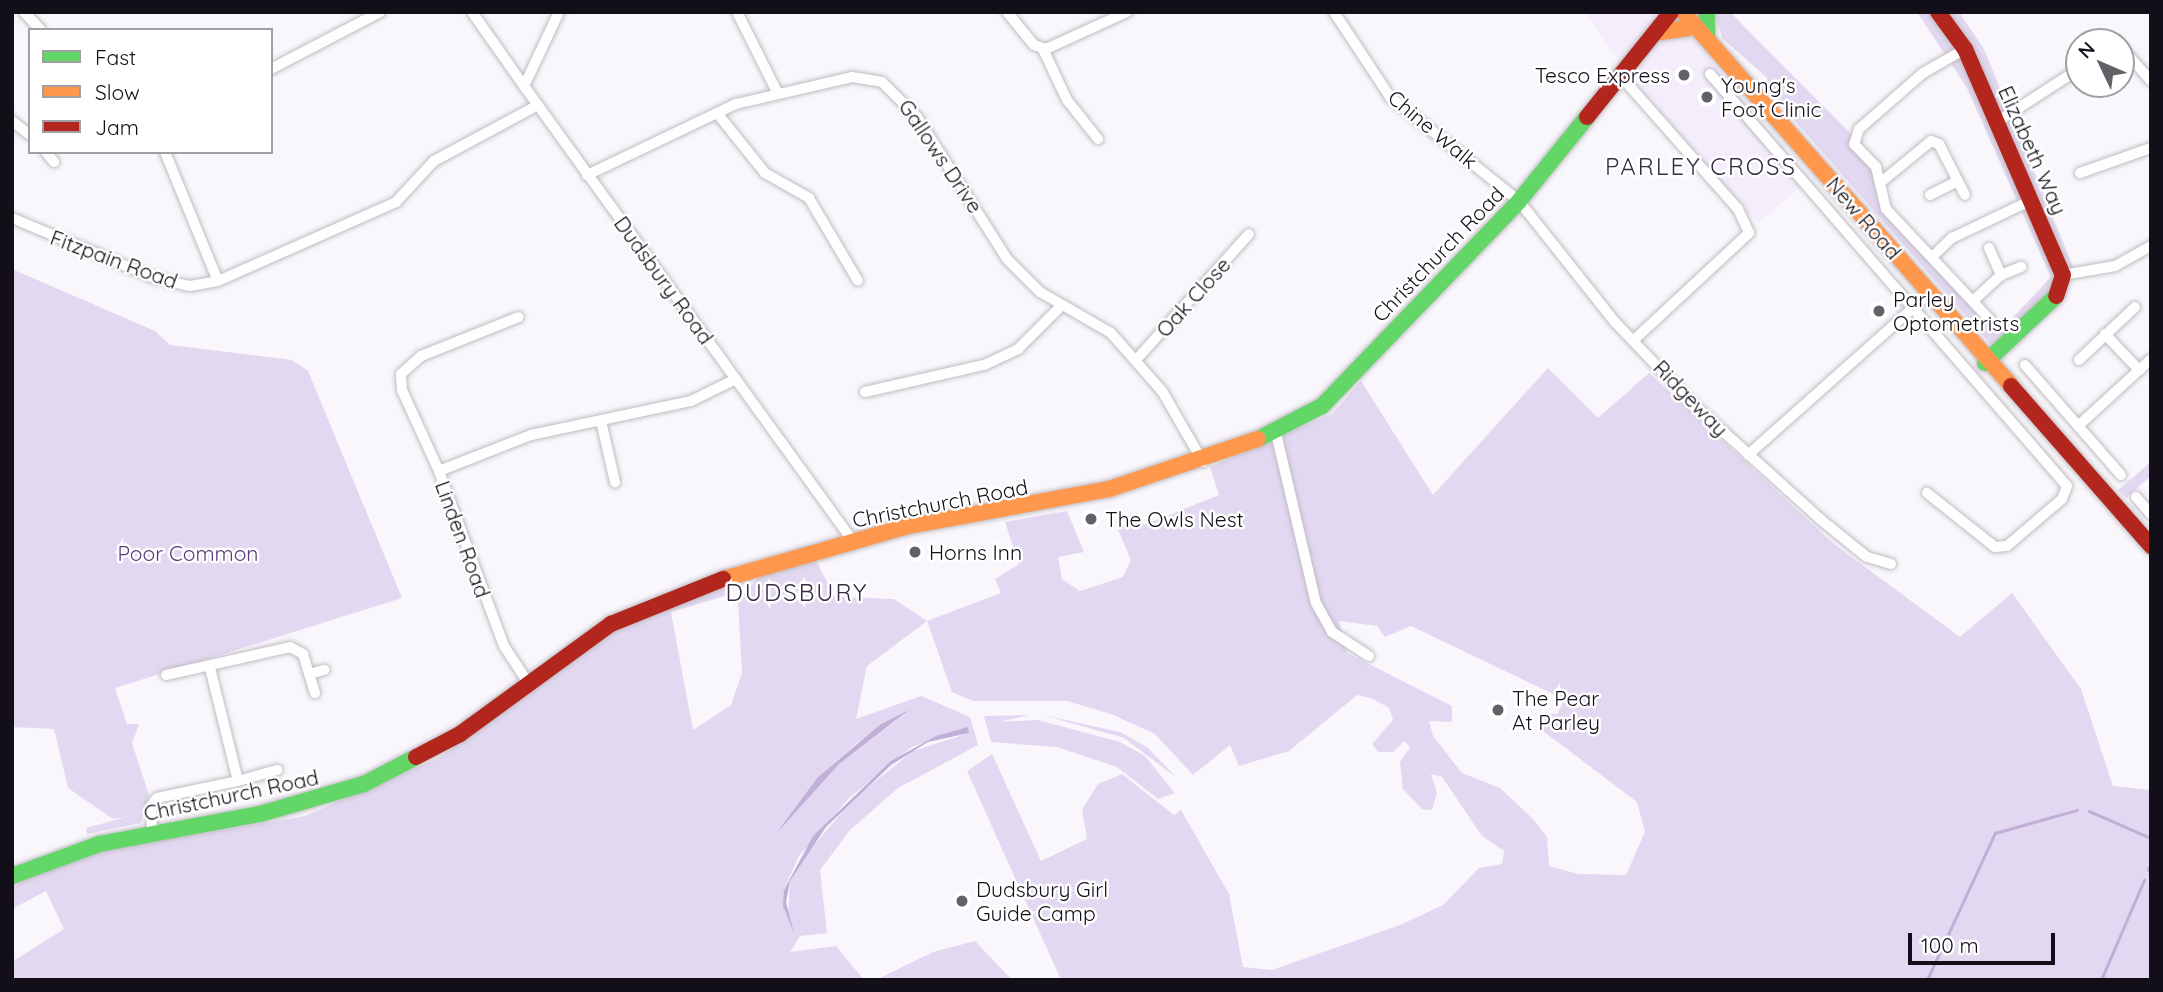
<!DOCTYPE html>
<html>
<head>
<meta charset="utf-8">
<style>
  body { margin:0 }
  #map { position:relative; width:2163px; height:992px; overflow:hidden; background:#f9f7fb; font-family:Quicksand,sans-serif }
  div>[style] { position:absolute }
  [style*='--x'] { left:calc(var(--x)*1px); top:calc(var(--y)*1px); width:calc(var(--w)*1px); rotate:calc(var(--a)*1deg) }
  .built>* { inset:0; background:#f4eefc }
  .green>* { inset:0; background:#e3d8f1 }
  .water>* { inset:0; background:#c0afd6 }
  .stream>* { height:2.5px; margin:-1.25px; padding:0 1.25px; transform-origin:1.25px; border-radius:1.25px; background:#c0afd6 }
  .roads { filter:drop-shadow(0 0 2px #bfbcc3) drop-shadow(0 0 2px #bfbcc3) }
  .street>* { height:10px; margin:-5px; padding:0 5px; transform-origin:5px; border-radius:5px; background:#fefefe }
  .fast>* { height:16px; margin:-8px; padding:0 8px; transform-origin:8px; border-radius:8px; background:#63d668 }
  .slow>* { height:16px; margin:-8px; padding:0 8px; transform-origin:8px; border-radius:8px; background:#ff974d }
  .jam>* { height:16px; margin:-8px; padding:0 8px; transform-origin:8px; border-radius:8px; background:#b3261e }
  .dots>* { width:19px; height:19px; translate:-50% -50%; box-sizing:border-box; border:4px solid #fff; border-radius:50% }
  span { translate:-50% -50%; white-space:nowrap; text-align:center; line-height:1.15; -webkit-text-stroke:5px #fff; paint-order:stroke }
  .poi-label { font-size:21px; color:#130f19 }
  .right { translate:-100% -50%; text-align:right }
  .left { translate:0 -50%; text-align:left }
  .street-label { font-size:21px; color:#130f19 }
  .park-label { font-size:21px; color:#5a387b }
  .quarter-label { font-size:24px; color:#372c43; letter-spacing:2px }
  .frame { position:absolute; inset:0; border:14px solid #130f19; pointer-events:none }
  .legend { position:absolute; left:28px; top:28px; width:245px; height:126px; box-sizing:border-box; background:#fff; border:2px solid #a19fa3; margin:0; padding:9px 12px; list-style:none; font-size:21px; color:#130f19 }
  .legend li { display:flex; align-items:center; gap:14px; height:35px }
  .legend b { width:35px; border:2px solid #a19fa3 }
  .north { position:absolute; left:2065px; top:28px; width:70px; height:70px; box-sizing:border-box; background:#fff; border:2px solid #a19fa3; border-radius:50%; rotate:314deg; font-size:19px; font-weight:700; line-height:28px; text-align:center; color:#130f19 }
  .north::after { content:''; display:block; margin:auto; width:24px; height:32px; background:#646068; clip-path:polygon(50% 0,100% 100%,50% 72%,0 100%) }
  .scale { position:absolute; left:1908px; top:933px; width:147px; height:32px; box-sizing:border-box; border:4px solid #130f19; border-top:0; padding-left:9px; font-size:21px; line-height:24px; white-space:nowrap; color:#130f19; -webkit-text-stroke:5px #fff; paint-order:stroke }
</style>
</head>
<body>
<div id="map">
  <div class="built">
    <div style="clip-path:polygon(1585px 12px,1671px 12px,1810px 179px,1758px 223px,1626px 71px)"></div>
  </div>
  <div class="green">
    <div style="clip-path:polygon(1715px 12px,1730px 12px,1854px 137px,1876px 167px,1886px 209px,2001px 330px,2051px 277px,1967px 88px,1917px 12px,1959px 12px,1984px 49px,2076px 274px,1994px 348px,1796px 122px,1768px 89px,1767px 78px,1722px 38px)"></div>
    <div style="clip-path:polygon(12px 269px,155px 331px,170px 345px,292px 360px,308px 371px,402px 598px,115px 688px,127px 724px,139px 724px,132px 743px,149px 795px,141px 823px,87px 834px,86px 828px,130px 816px,113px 819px,68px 788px,54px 729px,12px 727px)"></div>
    <div style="clip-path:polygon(evenodd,1548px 368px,1598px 418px,1649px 373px,1834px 544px,1960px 637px,2012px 593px,2081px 689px,2113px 786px,2151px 790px,2151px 980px,1061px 980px,967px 771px,992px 754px,1041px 861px,1087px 839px,1082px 810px,1098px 784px,1122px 774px,1174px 815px,1181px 810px,1229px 894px,1243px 967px,1272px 970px,1400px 925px,1443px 905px,1479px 868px,1502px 864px,1504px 851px,1482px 836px,1442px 777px,1431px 774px,1437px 793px,1432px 810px,1422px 809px,1403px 789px,1400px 762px,1410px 747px,1404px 741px,1393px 752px,1378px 752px,1372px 744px,1393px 720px,1389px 708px,1373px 699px,1357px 695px,1289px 751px,1239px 766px,1230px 745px,1193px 775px,1155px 734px,1111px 714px,1067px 701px,973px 701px,952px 692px,927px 621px,867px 666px,856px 719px,921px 696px,970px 717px,978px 745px,898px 788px,850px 830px,820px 870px,827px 933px,800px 936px,790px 952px,836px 946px,864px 980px,12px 980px,12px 962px,64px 929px,46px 891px,12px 909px,12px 888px,35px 875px,106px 850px,305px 816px,439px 758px,608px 635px,725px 582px,728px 595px,671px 612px,693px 730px,731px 705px,742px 673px,738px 602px,764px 570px,814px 557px,835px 597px,894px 599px,927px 621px,1001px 593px,995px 579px,1019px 564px,1005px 522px,1067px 511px,1084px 552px,1058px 557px,1062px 579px,1080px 591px,1123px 577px,1131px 560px,1118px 530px,1138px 514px,1144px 525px,1219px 495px,1210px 467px,1332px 414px,1361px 381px,1433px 495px,1548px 368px,1339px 621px,1377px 626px,1385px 637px,1411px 626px,1553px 694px,1562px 704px,1557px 714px,1542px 712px,1539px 728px,1637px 802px,1645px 832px,1626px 875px,1578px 874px,1549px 866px,1547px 837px,1533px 819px,1500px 788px,1462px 773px,1433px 736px,1429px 721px,1452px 722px,1452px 706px,1347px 653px,1339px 621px,1548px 368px,909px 711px,838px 765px,801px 803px,818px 777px,857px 743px,909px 711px,1548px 368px,968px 727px,969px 733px,913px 751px,852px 800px,801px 861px,790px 881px,788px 915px,784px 889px,799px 856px,849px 798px,912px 747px,968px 727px)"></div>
    <div style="clip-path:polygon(2151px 462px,2151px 476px,2126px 498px,2118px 490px)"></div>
    <div style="clip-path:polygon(1029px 715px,998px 722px,1038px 720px,1120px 742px,1145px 756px,1175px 793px,1158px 799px,1117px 767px,1057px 747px,991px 742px,984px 716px)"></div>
    <div style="clip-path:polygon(1043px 715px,1120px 732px,1147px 747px,1177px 778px,1124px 738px)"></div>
    <div style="clip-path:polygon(975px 941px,1012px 980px,876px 980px,933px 952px)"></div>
  </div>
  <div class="water">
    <div style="clip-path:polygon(909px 710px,838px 765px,775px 835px,818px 777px,881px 724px)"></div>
    <div style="clip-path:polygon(968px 727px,969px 733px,928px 742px,891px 765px,826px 827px,790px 881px,786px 902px,794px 933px,783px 906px,784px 890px,813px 836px,891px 761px,936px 736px)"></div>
  </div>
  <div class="stream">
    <div style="--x:2089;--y:811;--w:68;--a:23.5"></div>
    <div style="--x:2148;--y:870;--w:8;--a:-67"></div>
    <div style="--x:1927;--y:980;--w:162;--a:-65.2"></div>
    <div style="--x:1995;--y:833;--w:85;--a:-15.7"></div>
    <div style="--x:2101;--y:980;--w:109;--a:-66.7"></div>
  </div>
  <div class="roads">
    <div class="street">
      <div style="--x:24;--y:12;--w:25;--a:47"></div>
      <div style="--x:472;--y:12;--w:90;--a:54.9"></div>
      <div style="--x:559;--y:12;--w:82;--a:115.3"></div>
      <div style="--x:524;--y:86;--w:560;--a:54.15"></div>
      <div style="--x:737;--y:12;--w:89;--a:63.4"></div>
      <div style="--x:1007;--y:12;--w:43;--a:50.7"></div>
      <div style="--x:1034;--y:45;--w:13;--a:18"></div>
      <div style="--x:1046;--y:49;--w:89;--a:-24.6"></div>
      <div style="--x:1334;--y:12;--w:102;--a:56.6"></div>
      <div style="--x:1390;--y:97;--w:166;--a:38.9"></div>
      <div style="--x:1519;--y:201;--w:154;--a:51.6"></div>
      <div style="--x:1615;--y:322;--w:115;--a:46.4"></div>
      <div style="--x:1694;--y:405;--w:170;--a:42.1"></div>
      <div style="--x:1820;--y:519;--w:60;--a:39"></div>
      <div style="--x:1867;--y:557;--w:25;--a:16"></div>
      <div style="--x:2105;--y:42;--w:10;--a:0"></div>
      <div style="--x:2121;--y:47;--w:45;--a:48.6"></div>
      <div style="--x:1043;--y:49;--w:56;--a:64.8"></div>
      <div style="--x:1067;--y:100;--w:50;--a:51.5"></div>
      <div style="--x:1965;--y:49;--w:48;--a:150.3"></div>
      <div style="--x:1923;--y:73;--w:85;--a:138.8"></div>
      <div style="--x:1859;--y:129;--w:16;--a:108"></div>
      <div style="--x:1854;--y:144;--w:32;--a:46"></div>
      <div style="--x:1876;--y:167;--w:43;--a:76.6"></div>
      <div style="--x:1886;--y:209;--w:159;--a:46.8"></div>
      <div style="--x:271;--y:69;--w:123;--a:-27.6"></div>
      <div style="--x:1618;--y:73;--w:181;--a:48.6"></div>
      <div style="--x:1738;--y:209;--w:26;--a:65"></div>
      <div style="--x:1749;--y:233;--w:157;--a:137.1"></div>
      <div style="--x:1710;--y:74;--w:545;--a:49.09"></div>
      <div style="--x:2067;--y:486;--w:14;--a:111"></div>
      <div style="--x:2062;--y:499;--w:72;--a:139.5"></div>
      <div style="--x:2007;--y:546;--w:12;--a:175"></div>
      <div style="--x:1995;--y:547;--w:87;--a:-141.5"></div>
      <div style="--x:717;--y:113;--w:77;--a:51.3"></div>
      <div style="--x:765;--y:173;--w:51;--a:29.6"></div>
      <div style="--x:809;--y:198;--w:96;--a:59.4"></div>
      <div style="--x:12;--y:121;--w:23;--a:38"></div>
      <div style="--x:1997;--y:122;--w:98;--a:-32.9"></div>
      <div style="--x:46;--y:152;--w:13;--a:51"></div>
      <div style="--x:165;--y:152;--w:139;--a:67.7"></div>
      <div style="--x:2080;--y:173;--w:75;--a:-19.4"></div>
      <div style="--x:587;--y:175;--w:165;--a:-25.5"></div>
      <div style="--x:736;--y:104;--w:119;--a:-13.1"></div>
      <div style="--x:852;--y:77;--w:30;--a:9"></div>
      <div style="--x:882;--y:82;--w:49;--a:45"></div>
      <div style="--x:917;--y:117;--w:168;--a:57.6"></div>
      <div style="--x:1007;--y:259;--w:47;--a:45"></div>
      <div style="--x:1040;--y:292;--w:82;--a:30"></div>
      <div style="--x:1111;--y:333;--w:77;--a:48.7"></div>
      <div style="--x:1162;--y:391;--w:82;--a:60"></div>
      <div style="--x:1880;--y:183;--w:66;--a:-39.5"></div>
      <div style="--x:1931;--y:141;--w:9;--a:21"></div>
      <div style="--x:1939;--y:144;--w:57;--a:63"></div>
      <div style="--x:1930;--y:195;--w:31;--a:-27"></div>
      <div style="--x:12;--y:218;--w:155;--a:22.8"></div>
      <div style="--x:155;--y:278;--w:36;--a:13"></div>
      <div style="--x:190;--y:286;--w:28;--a:-10"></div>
      <div style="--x:218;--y:281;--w:195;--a:-23.9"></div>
      <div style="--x:396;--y:202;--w:56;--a:-47.2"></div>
      <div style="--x:434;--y:161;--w:118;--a:-28.3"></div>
      <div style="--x:1989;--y:248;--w:30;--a:66"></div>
      <div style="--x:1932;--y:257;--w:28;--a:-44"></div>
      <div style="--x:1952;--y:238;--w:89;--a:-25.4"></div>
      <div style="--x:2063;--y:275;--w:53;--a:-9.8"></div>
      <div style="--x:2115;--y:266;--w:41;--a:-29.1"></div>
      <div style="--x:1973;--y:301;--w:38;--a:-43"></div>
      <div style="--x:2001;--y:275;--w:22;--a:-22"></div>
      <div style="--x:2105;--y:334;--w:50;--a:46.6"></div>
      <div style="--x:1136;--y:360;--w:169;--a:-48.1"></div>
      <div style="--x:2079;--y:360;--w:77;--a:-43.4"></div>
      <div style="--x:2025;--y:365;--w:146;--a:48.9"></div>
      <div style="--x:865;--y:392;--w:122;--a:-12.8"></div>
      <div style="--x:984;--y:365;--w:38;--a:-25"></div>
      <div style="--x:1018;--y:349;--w:61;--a:-45"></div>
      <div style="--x:601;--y:421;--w:63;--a:77.1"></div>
      <div style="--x:2078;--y:426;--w:99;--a:-42.5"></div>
      <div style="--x:1276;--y:433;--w:175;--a:76.8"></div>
      <div style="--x:1316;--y:603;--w:33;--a:61"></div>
      <div style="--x:1332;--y:632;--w:44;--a:33"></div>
      <div style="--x:1748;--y:455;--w:246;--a:-41.7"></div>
      <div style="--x:439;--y:471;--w:89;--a:-114.6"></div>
      <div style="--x:402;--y:390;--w:16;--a:-94"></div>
      <div style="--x:401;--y:374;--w:27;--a:-42"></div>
      <div style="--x:421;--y:356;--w:105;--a:-21.7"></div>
      <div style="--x:2136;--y:497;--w:23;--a:49"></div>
      <div style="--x:309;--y:674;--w:16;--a:-15"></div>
      <div style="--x:166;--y:675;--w:127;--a:-12.7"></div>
      <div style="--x:290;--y:647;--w:15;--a:28"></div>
      <div style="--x:303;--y:654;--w:41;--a:72.9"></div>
      <div style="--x:529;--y:684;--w:45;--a:-123.3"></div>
      <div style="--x:504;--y:646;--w:187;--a:-110.4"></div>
      <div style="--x:439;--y:471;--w:99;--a:-21.4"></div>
      <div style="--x:531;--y:435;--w:164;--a:-12"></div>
      <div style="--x:691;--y:401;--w:50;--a:-26.1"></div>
      <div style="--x:238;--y:781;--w:41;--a:-15.8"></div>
      <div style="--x:152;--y:833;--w:27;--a:-92"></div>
      <div style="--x:151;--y:806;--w:10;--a:-53"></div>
      <div style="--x:157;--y:798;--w:83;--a:-11.9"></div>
      <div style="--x:238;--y:781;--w:116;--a:-103.9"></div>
    </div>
    <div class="fast">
      <div style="--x:1707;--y:12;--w:25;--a:90"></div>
      <div style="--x:1985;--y:363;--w:98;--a:-43.3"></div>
      <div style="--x:1258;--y:439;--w:72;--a:-27.3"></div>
      <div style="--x:1322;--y:406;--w:284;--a:-46.1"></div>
      <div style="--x:1519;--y:201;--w:108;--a:-51"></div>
      <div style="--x:12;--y:876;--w:93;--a:-20.2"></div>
      <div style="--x:99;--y:844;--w:164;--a:-10.6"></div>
      <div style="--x:260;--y:814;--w:108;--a:-16.1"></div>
      <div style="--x:364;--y:784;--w:59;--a:-27.4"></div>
    </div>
    <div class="slow">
      <div style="--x:1683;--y:12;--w:497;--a:48.7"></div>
      <div style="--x:1654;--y:33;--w:34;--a:-8"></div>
      <div style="--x:723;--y:579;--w:188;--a:-16"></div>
      <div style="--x:904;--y:527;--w:208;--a:-10.5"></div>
      <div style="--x:1109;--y:489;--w:157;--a:-18.6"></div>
    </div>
    <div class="jam">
      <div style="--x:1938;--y:12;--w:46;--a:53.9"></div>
      <div style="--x:1965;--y:49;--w:246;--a:66.6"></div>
      <div style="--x:2063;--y:275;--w:22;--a:108"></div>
      <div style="--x:1587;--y:117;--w:134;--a:-51.3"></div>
      <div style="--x:2011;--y:386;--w:213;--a:48.8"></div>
      <div style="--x:416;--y:757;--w:50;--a:-27.6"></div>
      <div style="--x:460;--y:734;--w:187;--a:-36.1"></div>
      <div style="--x:611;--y:624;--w:121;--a:-21.9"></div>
    </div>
  </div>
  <div class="dots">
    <div style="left:1684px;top:75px;background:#646068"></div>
    <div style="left:1707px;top:97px;background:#646068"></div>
    <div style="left:1879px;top:311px;background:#646068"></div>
    <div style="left:1091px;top:519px;background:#646068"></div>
    <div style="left:915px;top:552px;background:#646068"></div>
    <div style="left:1498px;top:710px;background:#646068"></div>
    <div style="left:962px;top:901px;background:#646068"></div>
  </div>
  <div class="poi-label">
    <span class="right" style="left:1670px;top:75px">Tesco Express</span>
    <span class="left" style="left:1721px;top:97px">Young's<br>Foot Clinic</span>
    <span class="left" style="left:1893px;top:311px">Parley<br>Optometrists</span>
    <span class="left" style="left:1105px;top:519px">The Owls Nest</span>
    <span class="left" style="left:929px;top:552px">Horns Inn</span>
    <span class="left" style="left:1512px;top:710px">The Pear<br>At Parley</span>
    <span class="left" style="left:976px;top:901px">Dudsbury Girl<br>Guide Camp</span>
  </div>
  <div class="street-label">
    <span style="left:1433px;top:129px;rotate:40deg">Chine Walk</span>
    <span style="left:2033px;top:150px;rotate:66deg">Elizabeth Way</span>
    <span style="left:941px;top:156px;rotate:56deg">Gallows Drive</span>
    <span style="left:1864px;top:218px;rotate:49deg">New Road</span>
    <span style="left:1438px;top:254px;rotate:-46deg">Christchurch Road</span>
    <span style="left:114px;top:259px;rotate:20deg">Fitzpain Road</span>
    <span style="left:664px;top:280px;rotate:54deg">Dudsbury Road</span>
    <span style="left:1193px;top:297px;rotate:-48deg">Oak Close</span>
    <span style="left:1691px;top:398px;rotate:46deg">Ridgeway</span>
    <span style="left:940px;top:503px;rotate:-11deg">Christchurch Road</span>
    <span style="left:463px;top:539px;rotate:70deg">Linden Road</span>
    <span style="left:231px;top:795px;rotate:-12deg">Christchurch Road</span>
  </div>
  <div class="park-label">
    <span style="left:188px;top:553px">Poor Common</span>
  </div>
  <div class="quarter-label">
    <span style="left:1701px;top:167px">PARLEY CROSS</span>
    <span style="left:797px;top:593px">DUDSBURY</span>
  </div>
  <div class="frame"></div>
  <ul class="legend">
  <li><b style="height:9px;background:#63d668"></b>Fast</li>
  <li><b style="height:9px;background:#ff974d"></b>Slow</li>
  <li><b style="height:9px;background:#b3261e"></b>Jam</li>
  </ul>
  <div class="north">N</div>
  <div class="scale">100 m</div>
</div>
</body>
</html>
